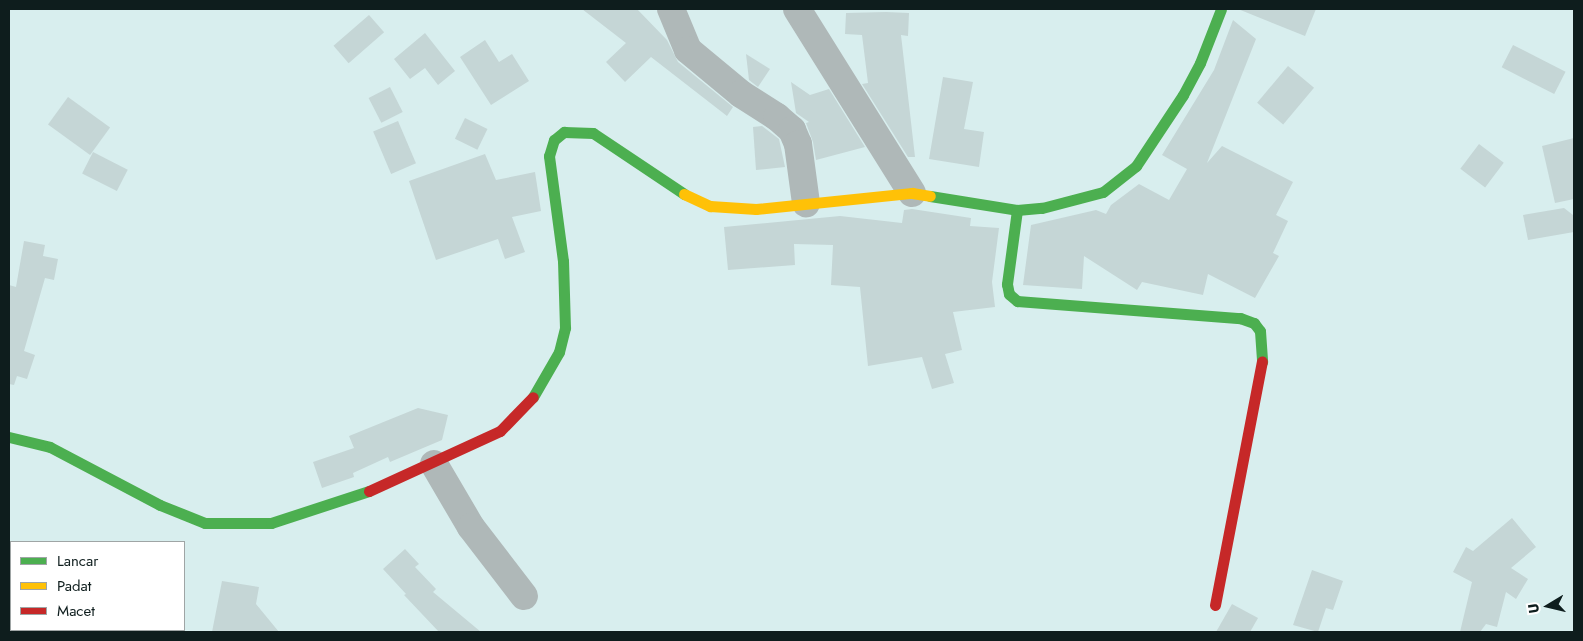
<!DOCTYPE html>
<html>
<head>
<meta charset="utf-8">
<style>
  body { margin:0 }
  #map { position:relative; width:1583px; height:641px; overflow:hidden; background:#d8eeee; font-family:Jost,sans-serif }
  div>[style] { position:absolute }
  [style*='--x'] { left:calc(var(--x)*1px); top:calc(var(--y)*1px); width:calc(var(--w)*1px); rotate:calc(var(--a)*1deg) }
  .building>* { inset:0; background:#c5d6d6; transform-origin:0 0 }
  .street>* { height:28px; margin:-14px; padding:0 14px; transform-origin:14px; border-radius:14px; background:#afb8b8 }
  .fast>* { height:11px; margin:-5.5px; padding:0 5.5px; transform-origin:5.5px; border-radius:5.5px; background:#4caf50 }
  .slow>* { height:11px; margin:-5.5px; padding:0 5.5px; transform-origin:5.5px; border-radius:5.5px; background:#ffc107 }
  .jam>* { height:11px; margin:-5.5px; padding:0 5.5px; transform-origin:5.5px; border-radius:5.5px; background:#c62828 }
  span { translate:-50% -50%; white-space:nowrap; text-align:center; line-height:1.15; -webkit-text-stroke:4.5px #fff; paint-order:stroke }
  .frame { position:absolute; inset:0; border:10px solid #0e1d1d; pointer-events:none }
  .legend { position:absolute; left:10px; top:541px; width:175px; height:90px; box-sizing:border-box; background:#fff; border:1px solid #9fa5a5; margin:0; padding:6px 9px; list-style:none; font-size:15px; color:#0e1d1d }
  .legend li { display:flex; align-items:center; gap:10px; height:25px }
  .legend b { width:25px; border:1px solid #9fa5a5 }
  .north { position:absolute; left:1523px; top:581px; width:50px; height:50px; -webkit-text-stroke:4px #fff; paint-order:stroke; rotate:261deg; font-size:14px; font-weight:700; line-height:20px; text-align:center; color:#0e1d1d }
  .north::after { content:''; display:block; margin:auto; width:18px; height:22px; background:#0e1d1d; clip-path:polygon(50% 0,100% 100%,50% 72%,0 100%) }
</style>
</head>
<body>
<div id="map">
  <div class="building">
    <div style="clip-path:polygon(582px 9px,637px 9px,667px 40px,678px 62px,733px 107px,727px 116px,651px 57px,625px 82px,606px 62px,626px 43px)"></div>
    <div style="clip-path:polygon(1238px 9px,1316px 9px,1305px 36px)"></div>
    <div style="clip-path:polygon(886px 12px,909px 13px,908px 36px,901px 35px,915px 157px,908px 157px,862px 84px,868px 83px,862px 35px,845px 34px,846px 13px)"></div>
    <div style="left:369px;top:15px;width:23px;height:47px;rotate:49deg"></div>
    <div style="clip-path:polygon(1233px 20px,1256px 39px,1207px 163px,1222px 146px,1293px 182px,1276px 215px,1288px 221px,1273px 253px,1279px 256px,1255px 298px,1208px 274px,1203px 295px,1142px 282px,1137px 290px,1084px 256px,1082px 289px,1023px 285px,1031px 225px,1096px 210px,1106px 214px,1111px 205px,1139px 184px,1169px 200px,1187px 169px,1162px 155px,1214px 70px)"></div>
    <div style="clip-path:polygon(425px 33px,455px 71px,438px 85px,425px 68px,410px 79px,394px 59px)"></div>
    <div style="clip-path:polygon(485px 40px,499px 62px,512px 54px,529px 81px,491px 105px,460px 57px)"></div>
    <div style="left:1513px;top:45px;width:59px;height:25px;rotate:27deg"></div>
    <div style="clip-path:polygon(746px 54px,770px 69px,758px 87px,749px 80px)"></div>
    <div style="left:1288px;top:66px;width:34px;height:48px;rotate:40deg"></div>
    <div style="clip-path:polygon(943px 77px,973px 82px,964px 129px,984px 132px,979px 167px,929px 159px)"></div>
    <div style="clip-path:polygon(791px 82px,810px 95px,829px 89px,865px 147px,816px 160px,813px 142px,806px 123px,809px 122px,796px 113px)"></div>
    <div style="left:390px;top:87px;width:28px;height:24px;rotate:63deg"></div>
    <div style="left:68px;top:97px;width:52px;height:34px;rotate:36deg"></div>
    <div style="left:465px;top:118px;width:25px;height:23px;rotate:26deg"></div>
    <div style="left:398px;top:121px;width:46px;height:27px;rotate:67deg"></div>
    <div style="clip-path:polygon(762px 126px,779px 139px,785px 167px,756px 170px,753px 127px)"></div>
    <div style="clip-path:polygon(1574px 138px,1574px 199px,1555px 203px,1542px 146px)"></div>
    <div style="left:1479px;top:144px;width:31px;height:31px;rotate:37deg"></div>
    <div style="left:93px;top:152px;width:39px;height:24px;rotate:27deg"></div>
    <div style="clip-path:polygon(485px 154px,496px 180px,535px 172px,541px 211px,512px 217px,525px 252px,505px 259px,498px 239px,436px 260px,409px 181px)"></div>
    <div style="clip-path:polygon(1564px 208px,1573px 215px,1574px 232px,1528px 240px,1523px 215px)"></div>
    <div style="clip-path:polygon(912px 209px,971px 218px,970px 226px,999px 228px,992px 282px,995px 307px,953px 312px,962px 350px,945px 354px,954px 383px,932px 389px,922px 357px,868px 366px,860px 287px,831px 285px,833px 245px,794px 244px,795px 265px,728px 270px,724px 227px,840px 216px,902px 223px,904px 210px)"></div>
    <div style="clip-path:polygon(24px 241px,45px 245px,43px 256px,58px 259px,54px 280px,45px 278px,24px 351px,35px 355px,27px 379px,17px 376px,14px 385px,9px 384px,9px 285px,16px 287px)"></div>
    <div style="clip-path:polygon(418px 408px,448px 415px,442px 440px,390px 462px,388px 457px,353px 473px,354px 477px,322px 488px,313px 462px,354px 448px,349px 436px)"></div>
    <div style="clip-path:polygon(1512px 518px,1536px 547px,1511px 568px,1528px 579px,1516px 599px,1506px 592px,1497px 627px,1486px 624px,1480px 632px,1460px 632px,1472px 582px,1453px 572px,1466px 547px,1473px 551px)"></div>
    <div style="clip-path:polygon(405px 549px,419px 564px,415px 567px,436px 589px,433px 592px,481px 632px,439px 632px,404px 595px,406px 594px,383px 569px)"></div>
    <div style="clip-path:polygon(1312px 570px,1343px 581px,1333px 610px,1326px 608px,1318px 632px,1293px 625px)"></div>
    <div style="clip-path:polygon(222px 581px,259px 587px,256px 604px,279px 632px,212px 632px)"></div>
    <div style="clip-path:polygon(1232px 604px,1258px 618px,1250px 632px,1216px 632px)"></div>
  </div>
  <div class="street">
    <div style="--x:671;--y:9;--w:44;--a:67.5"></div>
    <div style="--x:688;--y:50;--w:69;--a:39.7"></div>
    <div style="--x:741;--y:94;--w:43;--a:32.6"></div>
    <div style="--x:777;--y:117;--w:20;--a:41"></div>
    <div style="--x:792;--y:130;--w:15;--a:67"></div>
    <div style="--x:798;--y:144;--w:60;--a:82.3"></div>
    <div style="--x:797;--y:9;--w:217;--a:58"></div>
    <div style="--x:434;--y:464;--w:73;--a:59.6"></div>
    <div style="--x:471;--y:527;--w:87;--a:52.5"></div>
  </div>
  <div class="fast">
    <div style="--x:930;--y:196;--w:88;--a:9.1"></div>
    <div style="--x:1017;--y:210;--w:25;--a:-5"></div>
    <div style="--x:1042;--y:208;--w:63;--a:-14.7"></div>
    <div style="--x:1103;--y:192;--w:42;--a:-38.2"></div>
    <div style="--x:1136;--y:166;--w:85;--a:-56.5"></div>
    <div style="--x:1183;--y:95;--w:36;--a:-62"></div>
    <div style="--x:1200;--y:63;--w:58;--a:-68.7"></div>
    <div style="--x:1017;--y:210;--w:75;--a:97.7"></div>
    <div style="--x:1007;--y:284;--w:10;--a:79"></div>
    <div style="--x:1009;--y:294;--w:11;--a:41"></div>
    <div style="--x:1017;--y:301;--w:224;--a:4.4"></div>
    <div style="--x:1240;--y:318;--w:15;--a:20"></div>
    <div style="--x:1254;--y:323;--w:10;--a:53"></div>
    <div style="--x:1260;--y:331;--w:31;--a:86"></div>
    <div style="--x:533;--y:397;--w:52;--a:-60"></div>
    <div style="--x:559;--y:352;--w:25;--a:-76"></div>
    <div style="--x:565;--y:328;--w:67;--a:-91.7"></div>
    <div style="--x:563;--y:261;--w:106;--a:-97.6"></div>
    <div style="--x:549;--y:156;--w:17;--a:-73"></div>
    <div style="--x:554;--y:140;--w:13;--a:-39"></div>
    <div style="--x:564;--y:132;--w:29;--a:2"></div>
    <div style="--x:593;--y:133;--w:110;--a:33.8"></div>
    <div style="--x:9;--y:437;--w:42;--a:13.7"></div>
    <div style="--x:50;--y:447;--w:124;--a:27.8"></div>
    <div style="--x:160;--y:505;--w:48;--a:21.8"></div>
    <div style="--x:205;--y:523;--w:66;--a:0"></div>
    <div style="--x:271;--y:523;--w:103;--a:-18.1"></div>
  </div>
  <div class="slow">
    <div style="--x:684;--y:194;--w:29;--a:25"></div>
    <div style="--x:710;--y:206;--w:46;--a:3.7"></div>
    <div style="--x:756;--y:209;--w:157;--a:-5.9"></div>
    <div style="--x:912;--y:193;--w:18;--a:9"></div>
  </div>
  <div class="jam">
    <div style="--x:369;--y:491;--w:144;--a:-24.6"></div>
    <div style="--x:500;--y:431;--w:47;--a:-45.9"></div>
    <div style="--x:1215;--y:605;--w:248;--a:-79.1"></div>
  </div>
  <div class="frame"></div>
  <ul class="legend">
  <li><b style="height:6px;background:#4caf50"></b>Lancar</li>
  <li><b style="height:6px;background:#ffc107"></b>Padat</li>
  <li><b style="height:6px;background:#c62828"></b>Macet</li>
  </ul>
  <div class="north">U</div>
</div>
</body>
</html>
